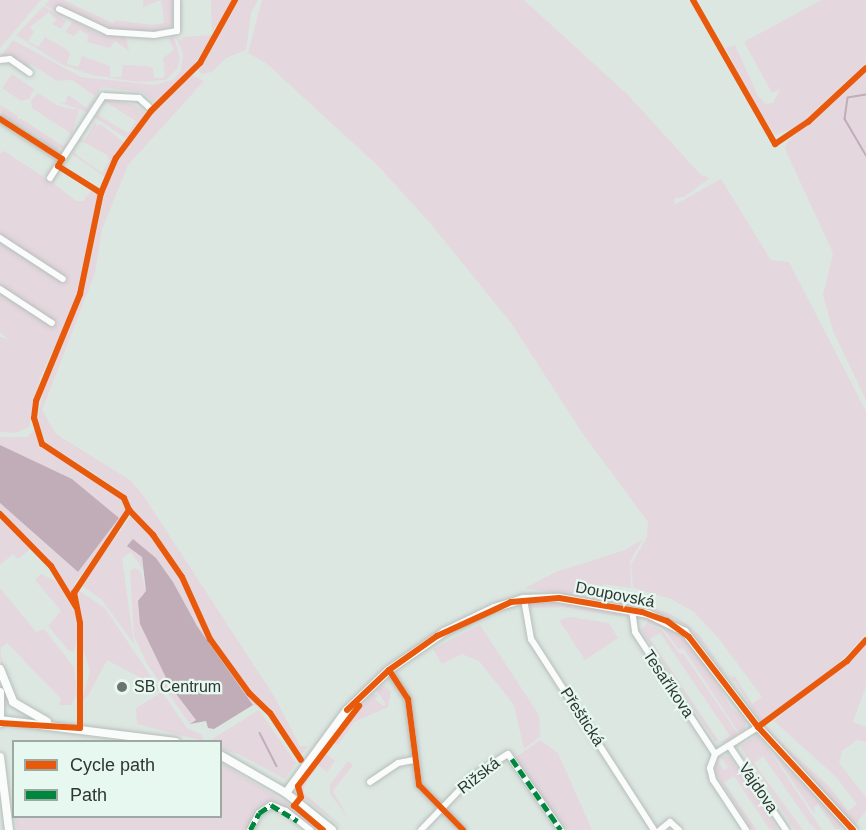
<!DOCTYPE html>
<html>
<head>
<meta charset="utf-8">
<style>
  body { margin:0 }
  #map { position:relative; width:866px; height:830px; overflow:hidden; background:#dde7e2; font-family:Helvetica,sans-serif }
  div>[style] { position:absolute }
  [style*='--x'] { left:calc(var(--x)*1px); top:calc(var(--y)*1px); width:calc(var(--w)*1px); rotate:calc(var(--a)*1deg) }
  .green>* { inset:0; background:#e4d7de }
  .water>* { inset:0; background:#c0adb8 }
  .stream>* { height:1.5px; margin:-0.75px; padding:0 0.75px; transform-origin:0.75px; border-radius:0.75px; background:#c0adb8 }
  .roads { filter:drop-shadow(0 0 2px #b7bebb) drop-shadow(0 0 2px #b7bebb) }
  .street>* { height:6px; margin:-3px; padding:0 3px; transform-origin:3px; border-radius:3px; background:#fafbfb }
  .secondary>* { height:8px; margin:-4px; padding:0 4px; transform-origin:4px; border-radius:4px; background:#fafbfb }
  .quiet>* { height:4.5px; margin-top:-2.25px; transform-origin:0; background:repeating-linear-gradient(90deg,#00873e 0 9px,transparent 0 13.5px) }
  .cycleway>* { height:6px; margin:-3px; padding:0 3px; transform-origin:3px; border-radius:3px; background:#e8590c }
  .dots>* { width:16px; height:16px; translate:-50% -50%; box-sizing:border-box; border:3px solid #e6f8ef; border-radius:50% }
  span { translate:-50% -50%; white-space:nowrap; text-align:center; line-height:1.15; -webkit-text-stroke:4.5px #e6f8ef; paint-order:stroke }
  .street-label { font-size:16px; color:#2f3633 }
  .poi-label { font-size:16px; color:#2f3633 }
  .left { translate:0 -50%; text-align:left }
  .legend { position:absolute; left:12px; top:740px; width:210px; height:78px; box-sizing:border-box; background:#e6f8ef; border:2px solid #9daaa4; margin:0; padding:8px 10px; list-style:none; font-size:18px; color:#2f3633 }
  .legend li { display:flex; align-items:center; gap:12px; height:30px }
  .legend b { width:30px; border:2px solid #9daaa4 }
</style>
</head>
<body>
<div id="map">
  <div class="green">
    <div style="clip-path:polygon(0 0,41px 0,0 48px)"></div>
    <div style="clip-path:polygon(49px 0,63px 0,113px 23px,114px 20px,153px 25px,164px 23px,161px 0,143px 7px,143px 0,174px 0,173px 25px,155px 32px,114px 30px,67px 9px,57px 10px,66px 19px,45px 5px)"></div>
    <div style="clip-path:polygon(211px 0,258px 0,251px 13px,246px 50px,226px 58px,212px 72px,202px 74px,196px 69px,219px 28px,216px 25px,212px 33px)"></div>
    <div style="clip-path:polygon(262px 0,524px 0,628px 95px,701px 175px,710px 178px,684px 197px,675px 198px,674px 205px,721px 179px,771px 260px,789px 262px,866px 411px,866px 634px,838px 664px,770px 717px,760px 721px,735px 681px,733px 681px,721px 668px,693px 631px,674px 618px,640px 606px,644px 600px,643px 605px,668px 613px,685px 623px,700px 636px,725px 672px,732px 678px,735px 676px,752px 704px,762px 697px,720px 640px,694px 612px,671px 599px,633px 588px,631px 565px,647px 537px,648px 522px,583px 434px,511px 323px,430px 223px,378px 166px,266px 63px,248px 53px)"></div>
    <div style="clip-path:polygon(821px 0,866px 0,866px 63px,800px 125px,775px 135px,749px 96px,726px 48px,735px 45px,758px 96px,766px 104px,773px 103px,780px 89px,772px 93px,744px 42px)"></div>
    <div style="clip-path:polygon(44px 6px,66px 21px,61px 29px,52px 24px,56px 20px,49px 12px,30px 27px,34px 32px,28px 41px,38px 47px,45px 37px,66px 49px,70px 54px,67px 64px,78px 67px,82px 56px,110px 66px,110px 77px,121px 77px,123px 65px,147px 66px,153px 68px,154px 78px,161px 78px,165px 76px,163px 58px,174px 50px,168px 38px,174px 37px,180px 57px,178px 68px,166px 80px,139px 82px,92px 75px,61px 64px,16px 35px)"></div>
    <div style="clip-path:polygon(73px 21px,99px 34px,126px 37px,129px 51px,115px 41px,110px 48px,87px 42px,89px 36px,80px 30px,74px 36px,65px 32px)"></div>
    <div style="clip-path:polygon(213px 35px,190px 71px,127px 139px,94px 117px,101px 111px,98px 115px,128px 133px,136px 121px,107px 103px,102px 106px,110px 97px,110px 100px,135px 105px,145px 113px,154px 103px,143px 92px,101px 87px,87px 112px,58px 102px,65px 103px,69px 92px,68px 95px,87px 108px,95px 96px,72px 80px,57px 81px,31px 64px,27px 67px,8px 56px,0 57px,13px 40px,81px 77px,155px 85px,174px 79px,181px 70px,183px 54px,176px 37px,182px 41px,183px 37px)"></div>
    <div style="clip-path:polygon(866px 71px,866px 400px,833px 331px,823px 295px,833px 253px,785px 149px,787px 142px)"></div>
    <div style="clip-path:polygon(12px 74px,34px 89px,29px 99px,21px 101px,2px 88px)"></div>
    <div style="clip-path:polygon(191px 74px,204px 81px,128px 165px,102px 229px,95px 273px,42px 410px,56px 434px,130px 480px,143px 495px,274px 696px,300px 746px,308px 746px,301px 755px,268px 707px,253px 705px,197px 626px,173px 582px,156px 558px,133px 539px,142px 557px,143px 570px,131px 552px,122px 558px,134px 644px,102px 600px,81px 585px,131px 516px,131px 507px,122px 492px,46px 442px,37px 421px,45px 382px,83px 293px,108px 178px,117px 159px,147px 119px)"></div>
    <div style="clip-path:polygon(38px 93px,58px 106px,79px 110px,70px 139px,70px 133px,32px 108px,31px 100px)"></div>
    <div style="clip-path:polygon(0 105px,18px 116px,18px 120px,20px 118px,63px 146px,68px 142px,64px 150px,59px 148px,56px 152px,38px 136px,1px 115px)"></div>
    <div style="clip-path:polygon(96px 122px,96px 126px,100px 124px,124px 142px,105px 177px,72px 154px,76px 149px,74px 153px,102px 173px,109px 161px,107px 155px,82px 141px,77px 144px,80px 139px,84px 141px)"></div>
    <div style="clip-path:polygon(4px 151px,42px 176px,45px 173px,43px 177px,52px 183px,55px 179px,54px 184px,76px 201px,83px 201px,93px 188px,98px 193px,80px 294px,40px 378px,29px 427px,16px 433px,0 432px,0 337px,8px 339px,0 332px,0 153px)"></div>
    <div style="clip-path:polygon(35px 429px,41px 445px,121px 498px,126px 506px,125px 515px,74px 584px,73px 599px,46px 556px,0 511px,0 503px,78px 572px,118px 518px,72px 479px,0 445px,0 437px,27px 437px)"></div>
    <div style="clip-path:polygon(0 517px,31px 547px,49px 568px,30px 549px,18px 559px,13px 554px,0 565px)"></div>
    <div style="clip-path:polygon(643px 539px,630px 561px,631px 588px,603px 584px,601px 597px,624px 601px,625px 597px,626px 605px,525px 588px,556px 572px,625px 550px)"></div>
    <div style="clip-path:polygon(135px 568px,141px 572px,146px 592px,140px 624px,170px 686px,196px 720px,190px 724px,147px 664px,134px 636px,130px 571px)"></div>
    <div style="clip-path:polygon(41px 574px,56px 581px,75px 613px,78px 632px,74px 652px,68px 650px,48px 626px,61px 611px,35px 580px)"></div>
    <div style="clip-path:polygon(0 588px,36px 632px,44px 629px,74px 667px,77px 694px,71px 705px,59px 705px,61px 699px,7px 643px,1px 648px,1px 655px,10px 689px,21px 700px,8px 689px,0 657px)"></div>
    <div style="clip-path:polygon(78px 590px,105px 608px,160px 690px,147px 695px,150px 683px,107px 660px,88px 696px,82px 701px,90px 671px,83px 649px)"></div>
    <div style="clip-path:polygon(531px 602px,562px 602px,618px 612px,622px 617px,563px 607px,528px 608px)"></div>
    <div style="clip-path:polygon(571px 617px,609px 623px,618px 638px,585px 660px,559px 620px)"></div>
    <div style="clip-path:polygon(649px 618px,681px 634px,708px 667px,730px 706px,746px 721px,745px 730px,739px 733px,683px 648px,679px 650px,663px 628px,647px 623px)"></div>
    <div style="clip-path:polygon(evenodd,647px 624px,662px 630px,680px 654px,683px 653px,738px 734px,724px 743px,715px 741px,641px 630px,647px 624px,660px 633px,730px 736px,720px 743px,650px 639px,660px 633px)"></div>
    <div style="clip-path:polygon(480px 625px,539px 715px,540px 737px,524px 749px,514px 705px,479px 661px,462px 654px,442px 664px,433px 649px)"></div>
    <div style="clip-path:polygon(866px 644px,866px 686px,853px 722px,866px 727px,866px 742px,857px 740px,842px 751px,839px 763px,866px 797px,866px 811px,855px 825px,766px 729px,770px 729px,768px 731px,829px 786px,848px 811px,857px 804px,836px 777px,774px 721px)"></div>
    <div style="clip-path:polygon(383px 685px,391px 691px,388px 707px,354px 722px,338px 745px,331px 742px,372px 694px,378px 695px,375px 699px,383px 706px,386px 704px,376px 690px)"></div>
    <div style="clip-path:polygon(162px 692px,187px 728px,202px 735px,203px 741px,137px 724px,136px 708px)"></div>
    <div style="clip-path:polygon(259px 710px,296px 763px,285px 779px,239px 754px,221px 749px,220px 742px,209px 741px)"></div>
    <div style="clip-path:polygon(757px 736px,768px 748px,822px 830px,816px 830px,808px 821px,763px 756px,754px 763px,803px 830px,795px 830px,740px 746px)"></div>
    <div style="clip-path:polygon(540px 740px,558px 753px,592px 830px,568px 830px,554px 816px,515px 758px)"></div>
    <div style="clip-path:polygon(330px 745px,326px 754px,335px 761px,327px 772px,318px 765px,304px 786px,304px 793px,346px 830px,304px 798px,299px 788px)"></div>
    <div style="clip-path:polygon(772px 751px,841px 824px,840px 829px,835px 829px,818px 804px,814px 807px,815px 815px)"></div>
    <div style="clip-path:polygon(729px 756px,772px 820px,778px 830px,770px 830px,734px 776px,724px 783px,757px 830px,751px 830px,715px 772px,717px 760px,724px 770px,728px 768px,721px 757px)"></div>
    <div style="clip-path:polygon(348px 761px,353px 765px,333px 791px,348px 818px,330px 794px,330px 784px)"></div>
    <div style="clip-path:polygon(221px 763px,290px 805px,321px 830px,315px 830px,274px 802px,260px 807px,247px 830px,17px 830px,15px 817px,220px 816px)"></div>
  </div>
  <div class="water">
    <div style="clip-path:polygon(0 445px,72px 479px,119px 518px,78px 572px,0 503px)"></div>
    <div style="clip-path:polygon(133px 539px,156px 558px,173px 582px,197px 626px,253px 705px,214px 729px,208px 728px,206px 721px,190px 724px,196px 720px,170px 686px,140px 624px,138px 601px,146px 591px,142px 557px,127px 546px)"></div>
  </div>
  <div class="stream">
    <div style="--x:866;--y:95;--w:18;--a:171"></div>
    <div style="--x:848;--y:98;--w:21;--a:98"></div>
    <div style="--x:845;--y:119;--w:42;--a:59.7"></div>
    <div style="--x:260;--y:733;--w:37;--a:63"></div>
  </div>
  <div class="roads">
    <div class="street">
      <div style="--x:59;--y:9;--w:54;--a:25.1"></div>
      <div style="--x:108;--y:32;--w:46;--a:3.7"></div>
      <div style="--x:154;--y:35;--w:23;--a:-10"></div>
      <div style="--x:177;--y:31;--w:31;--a:-90"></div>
      <div style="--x:0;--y:60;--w:10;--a:-6"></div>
      <div style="--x:10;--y:59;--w:24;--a:35"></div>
      <div style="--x:0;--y:119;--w:74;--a:32.8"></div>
      <div style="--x:50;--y:178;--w:98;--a:-57.1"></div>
      <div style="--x:103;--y:96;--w:36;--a:3"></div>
      <div style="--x:139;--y:98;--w:13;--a:42"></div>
      <div style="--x:0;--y:238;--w:75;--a:33.1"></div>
      <div style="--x:0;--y:289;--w:62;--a:33.2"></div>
      <div style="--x:524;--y:599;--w:41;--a:80.1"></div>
      <div style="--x:531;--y:639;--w:227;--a:57.2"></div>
      <div style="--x:632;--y:610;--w:22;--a:82"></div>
      <div style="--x:635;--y:632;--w:146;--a:56.7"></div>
      <div style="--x:389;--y:670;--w:35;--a:57"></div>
      <div style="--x:408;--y:699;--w:87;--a:82.7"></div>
      <div style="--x:419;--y:785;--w:63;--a:45.6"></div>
      <div style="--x:730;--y:747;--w:100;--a:56"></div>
      <div style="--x:370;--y:782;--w:34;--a:-34"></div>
      <div style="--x:398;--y:763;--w:16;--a:-11"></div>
      <div style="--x:250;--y:830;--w:19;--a:-62"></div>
      <div style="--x:259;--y:813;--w:14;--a:-34"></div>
      <div style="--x:271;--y:805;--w:16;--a:22"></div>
      <div style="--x:286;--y:811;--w:31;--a:38"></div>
      <div style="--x:421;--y:830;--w:75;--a:-46.1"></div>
      <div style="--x:473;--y:776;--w:41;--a:-32.2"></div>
      <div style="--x:508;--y:754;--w:93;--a:55.1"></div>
      <div style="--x:660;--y:830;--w:13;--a:-39"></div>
      <div style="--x:670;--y:822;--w:12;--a:42"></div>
      <div style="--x:746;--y:830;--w:60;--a:-123.4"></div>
      <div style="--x:713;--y:780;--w:12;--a:-104"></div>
      <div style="--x:710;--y:768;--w:15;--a:-70"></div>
      <div style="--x:715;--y:754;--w:51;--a:-32.1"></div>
    </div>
    <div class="secondary">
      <div style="--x:0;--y:669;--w:35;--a:68"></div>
      <div style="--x:13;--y:702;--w:39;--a:30"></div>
      <div style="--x:0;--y:692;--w:31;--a:90"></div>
      <div style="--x:0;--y:720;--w:177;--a:7.1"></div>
      <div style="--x:220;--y:755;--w:76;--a:29.9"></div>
      <div style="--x:286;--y:793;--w:59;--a:38.8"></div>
      <div style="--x:0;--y:757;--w:74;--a:83"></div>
      <div style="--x:286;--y:793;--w:103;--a:-53.7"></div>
      <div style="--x:347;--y:710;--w:58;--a:-43.6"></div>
      <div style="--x:389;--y:670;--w:67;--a:-34.6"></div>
      <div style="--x:444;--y:632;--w:55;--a:-25.6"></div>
      <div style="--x:494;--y:608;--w:31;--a:-17"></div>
      <div style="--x:524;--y:599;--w:35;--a:-2"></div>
      <div style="--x:559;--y:598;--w:90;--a:10.2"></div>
      <div style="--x:648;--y:614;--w:41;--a:25.9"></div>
      <div style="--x:685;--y:632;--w:120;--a:52.5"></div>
      <div style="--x:758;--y:727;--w:140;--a:47.3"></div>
    </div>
  </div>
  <div class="quiet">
    <div style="--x:512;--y:759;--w:86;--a:55.4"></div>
    <div style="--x:250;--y:830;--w:19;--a:-62"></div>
    <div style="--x:259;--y:813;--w:14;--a:-34"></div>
    <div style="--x:271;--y:805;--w:31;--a:31"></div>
  </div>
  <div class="cycleway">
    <div style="--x:693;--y:0;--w:166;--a:60.3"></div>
    <div style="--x:775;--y:144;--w:40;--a:-34"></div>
    <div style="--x:808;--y:122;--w:79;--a:-43"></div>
    <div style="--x:0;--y:119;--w:74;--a:32.8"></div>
    <div style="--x:62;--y:159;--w:8;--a:120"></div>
    <div style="--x:58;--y:166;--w:51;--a:32.1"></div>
    <div style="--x:129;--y:510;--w:35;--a:46"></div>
    <div style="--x:153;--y:535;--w:51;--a:55.4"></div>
    <div style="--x:182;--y:577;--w:68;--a:65.7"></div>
    <div style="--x:210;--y:639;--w:67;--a:54.2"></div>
    <div style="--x:249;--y:693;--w:29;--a:44"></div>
    <div style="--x:270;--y:713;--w:56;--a:56.6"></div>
    <div style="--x:0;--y:514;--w:73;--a:45.6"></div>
    <div style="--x:51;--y:566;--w:48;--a:58.6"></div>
    <div style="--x:389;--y:670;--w:35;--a:57"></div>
    <div style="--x:408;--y:699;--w:87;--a:82.7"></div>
    <div style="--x:419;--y:785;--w:63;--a:45.6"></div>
    <div style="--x:347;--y:710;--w:58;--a:-43.6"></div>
    <div style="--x:389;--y:670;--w:59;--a:-35.3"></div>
    <div style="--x:437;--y:636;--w:81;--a:-24.7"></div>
    <div style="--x:511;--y:602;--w:48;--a:-4.8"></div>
    <div style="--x:559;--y:598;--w:84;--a:9.6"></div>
    <div style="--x:642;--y:612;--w:27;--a:20"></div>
    <div style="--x:667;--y:621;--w:27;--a:36"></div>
    <div style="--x:689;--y:637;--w:113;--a:52.5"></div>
    <div style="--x:758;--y:727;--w:140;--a:47.3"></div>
    <div style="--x:0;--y:723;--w:80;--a:3.6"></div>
    <div style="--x:80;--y:728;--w:105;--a:-90"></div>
    <div style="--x:80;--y:623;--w:31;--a:-101"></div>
    <div style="--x:74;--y:593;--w:100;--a:-56.5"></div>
    <div style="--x:129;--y:510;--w:13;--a:-113"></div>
    <div style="--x:124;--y:498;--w:98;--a:-146.6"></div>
    <div style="--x:42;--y:444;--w:27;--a:-107"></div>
    <div style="--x:34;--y:418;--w:17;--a:-83"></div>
    <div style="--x:36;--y:401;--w:116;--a:-67.6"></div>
    <div style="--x:80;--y:294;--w:103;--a:-78.3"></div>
    <div style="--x:101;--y:193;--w:38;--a:-67"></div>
    <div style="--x:116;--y:158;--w:59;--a:-53.3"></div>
    <div style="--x:151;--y:111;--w:69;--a:-44.4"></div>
    <div style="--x:200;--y:63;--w:72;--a:-60.9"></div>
    <div style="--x:758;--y:727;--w:111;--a:-36.6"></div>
    <div style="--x:847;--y:661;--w:28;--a:-48"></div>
    <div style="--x:323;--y:830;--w:38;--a:-140"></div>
    <div style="--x:294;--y:806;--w:11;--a:-52"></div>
    <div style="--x:301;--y:797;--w:11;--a:-105"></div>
    <div style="--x:298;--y:786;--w:101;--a:-52.7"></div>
  </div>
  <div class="dots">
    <div style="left:122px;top:687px;background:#6c7470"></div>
  </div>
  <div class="street-label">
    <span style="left:615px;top:595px;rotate:11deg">Doupovská</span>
    <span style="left:668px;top:684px;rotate:56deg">Tesaříkova</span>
    <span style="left:582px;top:717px;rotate:57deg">Přeštická</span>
    <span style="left:479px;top:776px;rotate:-38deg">Rižská</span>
    <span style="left:758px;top:788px;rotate:56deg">Vajdova</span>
  </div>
  <div class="poi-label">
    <span class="left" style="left:134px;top:687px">SB Centrum</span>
  </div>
  <ul class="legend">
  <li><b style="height:8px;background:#e8590c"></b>Cycle path</li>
  <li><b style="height:8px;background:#00873e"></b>Path</li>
  </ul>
</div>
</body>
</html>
